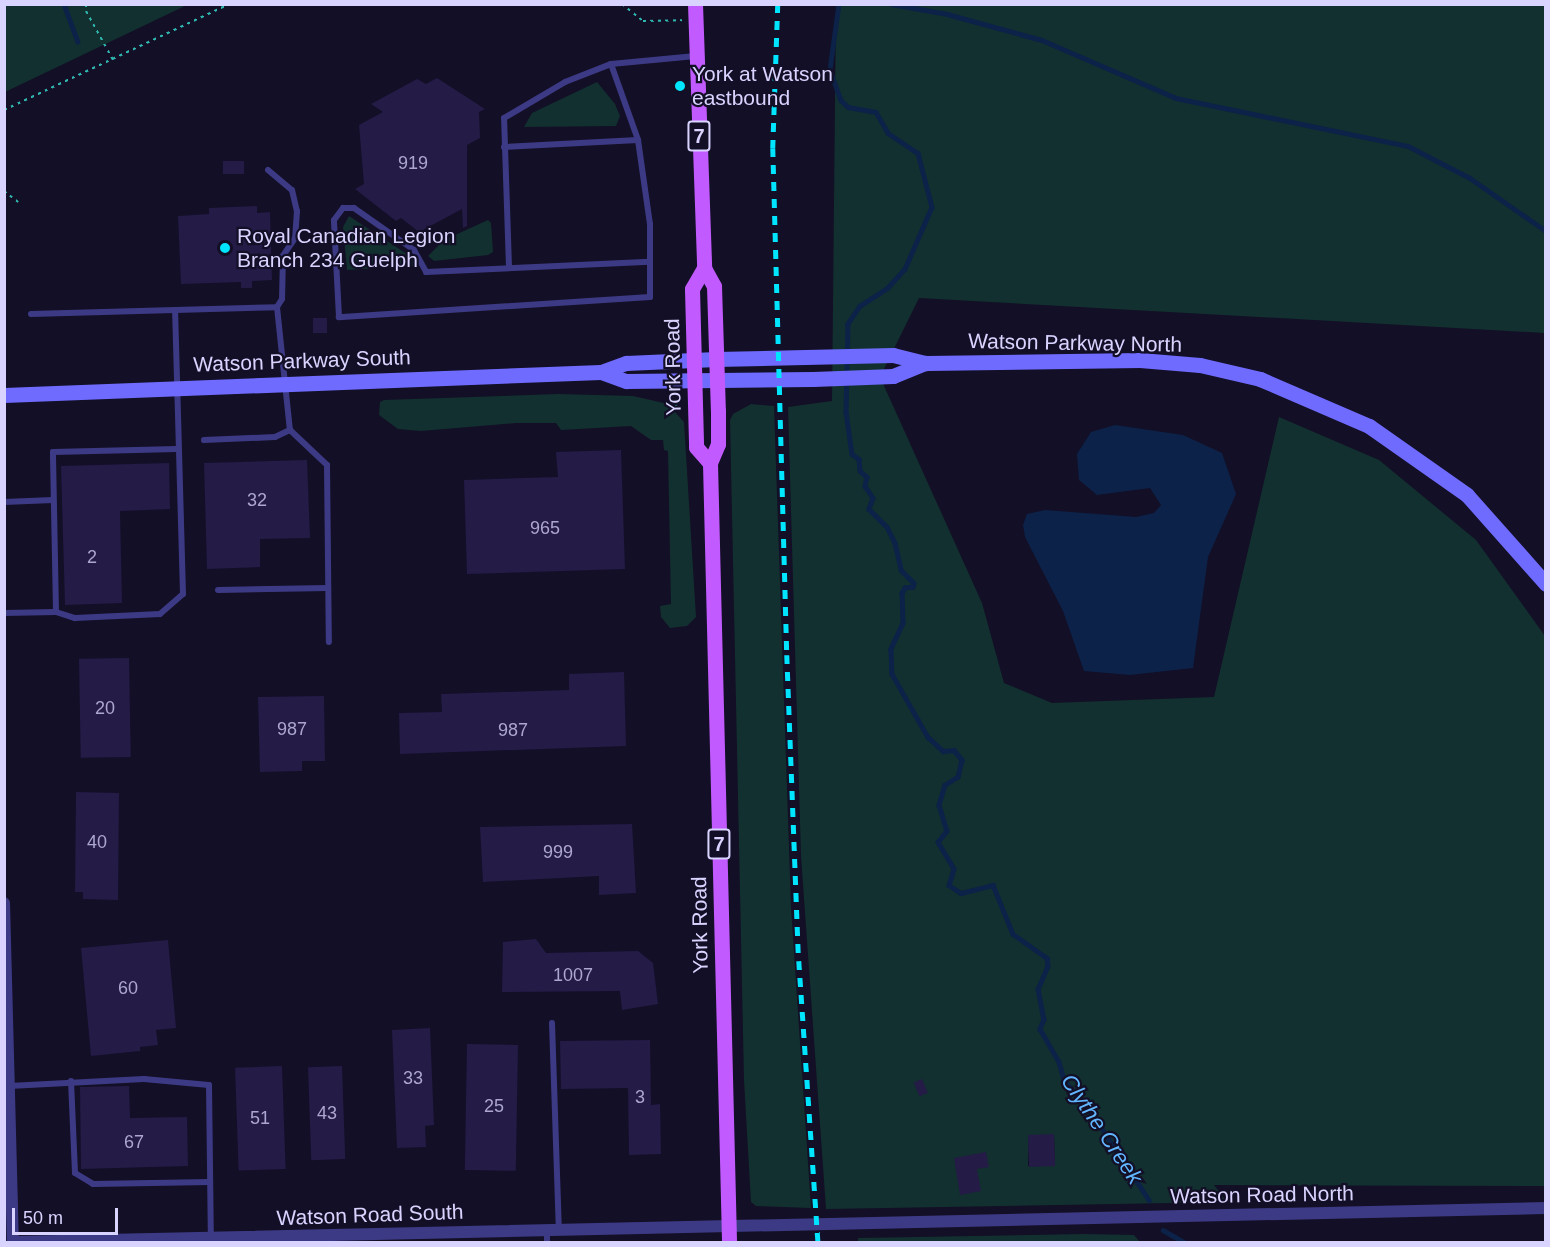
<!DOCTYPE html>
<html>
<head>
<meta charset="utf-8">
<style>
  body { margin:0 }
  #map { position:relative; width:1550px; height:1247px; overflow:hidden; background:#130f26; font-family:Helvetica,sans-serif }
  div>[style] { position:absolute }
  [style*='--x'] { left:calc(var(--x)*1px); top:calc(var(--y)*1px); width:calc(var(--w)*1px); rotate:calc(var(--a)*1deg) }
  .green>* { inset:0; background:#12302f }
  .water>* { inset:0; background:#0c2248 }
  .stream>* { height:4.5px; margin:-2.25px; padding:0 2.25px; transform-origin:2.25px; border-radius:2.25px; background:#0c2248 }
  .building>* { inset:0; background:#241b47; transform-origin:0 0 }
  .path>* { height:2px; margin-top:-1px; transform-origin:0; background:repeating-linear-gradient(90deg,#2fb8b0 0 3px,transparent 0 7.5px) }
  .lane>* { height:6px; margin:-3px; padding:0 3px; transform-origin:3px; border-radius:3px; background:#3d3a85 }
  .street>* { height:12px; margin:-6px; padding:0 6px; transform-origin:6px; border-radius:6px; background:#3d3a85 }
  .secondary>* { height:15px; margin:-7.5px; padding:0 7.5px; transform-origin:7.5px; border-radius:7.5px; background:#6f6bff }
  .primary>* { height:15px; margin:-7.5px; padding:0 7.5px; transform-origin:7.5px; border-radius:7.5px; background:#c25bff }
  .rail>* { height:4.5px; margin-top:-2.25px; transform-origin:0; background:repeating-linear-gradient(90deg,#00e5ff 0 9px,transparent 0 17px) }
  .dots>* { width:16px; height:16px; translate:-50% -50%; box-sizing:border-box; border:3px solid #130f26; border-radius:50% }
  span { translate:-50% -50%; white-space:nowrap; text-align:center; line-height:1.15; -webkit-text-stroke:4.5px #130f26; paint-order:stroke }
  .number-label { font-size:18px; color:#aca6d1 }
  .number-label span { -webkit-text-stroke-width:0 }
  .shield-label span { padding:2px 4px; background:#130f26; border:2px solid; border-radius:4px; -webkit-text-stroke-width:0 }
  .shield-label { font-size:20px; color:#d9d4ff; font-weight:700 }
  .poi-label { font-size:21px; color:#d9d4ff }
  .left { translate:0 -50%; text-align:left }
  .street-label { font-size:21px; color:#d9d4ff }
  .water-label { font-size:22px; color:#62b6ff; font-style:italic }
  .frame { position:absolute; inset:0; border:6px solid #d9d4ff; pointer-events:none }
  .scale { position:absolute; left:12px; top:1208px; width:106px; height:27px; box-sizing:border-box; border:3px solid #d9d4ff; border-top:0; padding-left:8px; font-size:18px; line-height:21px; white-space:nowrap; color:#d9d4ff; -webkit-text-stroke:4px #130f26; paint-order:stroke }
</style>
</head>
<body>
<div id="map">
  <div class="green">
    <div style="clip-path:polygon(5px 4px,187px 4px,187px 5px,5px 92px)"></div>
    <div style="clip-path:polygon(evenodd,836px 5px,1545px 5px,1545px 333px,919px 298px,880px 377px,982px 603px,1004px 683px,1052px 703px,1214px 697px,1279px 417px,1379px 460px,1476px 540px,1545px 636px,1545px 1186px,1214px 1185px,1227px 1202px,826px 1209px,801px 856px,788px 407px,832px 401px,836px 5px,1029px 1135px,1054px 1135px,1055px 1166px,1028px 1166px,1029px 1135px)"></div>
    <div style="clip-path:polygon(597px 82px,615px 104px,620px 116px,616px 126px,524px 127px,532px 113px)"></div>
    <div style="clip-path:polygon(349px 216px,413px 258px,414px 266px,347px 270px,343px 227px)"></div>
    <div style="clip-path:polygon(488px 220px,491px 223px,493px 252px,488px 255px,434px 261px,428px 256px,444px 240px)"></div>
    <div style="clip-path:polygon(558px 394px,633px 396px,668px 404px,684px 422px,696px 617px,687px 626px,670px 628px,661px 617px,660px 606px,671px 604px,668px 451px,664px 450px,663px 440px,651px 440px,631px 426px,561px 430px,556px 423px,516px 423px,421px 431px,398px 429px,379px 415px,380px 402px,384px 400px)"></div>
    <div style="clip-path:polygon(751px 404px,774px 406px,791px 907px,811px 1208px,756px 1206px,751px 1202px,744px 1080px,730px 420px,733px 414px)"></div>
    <div style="clip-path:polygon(1084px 1234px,1134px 1235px,1140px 1242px,858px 1242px,858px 1238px)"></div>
  </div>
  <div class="water">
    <div style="clip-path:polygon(1115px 425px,1183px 435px,1222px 453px,1236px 494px,1208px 557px,1193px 668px,1130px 675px,1084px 671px,1063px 611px,1025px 537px,1023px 525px,1027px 514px,1045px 510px,1136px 517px,1154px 513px,1161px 505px,1150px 488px,1097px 495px,1079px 480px,1077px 454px,1091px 432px)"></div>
  </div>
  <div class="stream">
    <div style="--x:64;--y:4;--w:40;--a:69.8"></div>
    <div style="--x:839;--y:4;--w:67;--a:97.8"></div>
    <div style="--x:830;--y:70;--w:32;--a:70"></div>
    <div style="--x:841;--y:100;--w:10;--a:45"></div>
    <div style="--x:848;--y:107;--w:28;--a:10"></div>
    <div style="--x:876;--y:112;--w:24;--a:60"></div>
    <div style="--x:888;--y:133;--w:36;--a:34"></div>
    <div style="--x:918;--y:153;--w:56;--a:75.5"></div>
    <div style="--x:932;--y:207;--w:68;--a:113.5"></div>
    <div style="--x:905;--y:269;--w:25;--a:132"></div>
    <div style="--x:888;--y:288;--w:33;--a:147"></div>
    <div style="--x:860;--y:306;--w:22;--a:124"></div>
    <div style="--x:848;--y:324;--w:88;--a:91.3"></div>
    <div style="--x:846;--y:412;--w:42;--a:81.9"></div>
    <div style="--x:852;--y:454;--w:9;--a:36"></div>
    <div style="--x:859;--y:459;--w:12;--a:85"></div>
    <div style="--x:860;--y:471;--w:9;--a:41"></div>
    <div style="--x:867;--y:477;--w:9;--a:103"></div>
    <div style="--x:865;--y:486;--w:14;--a:56"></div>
    <div style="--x:873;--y:498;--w:12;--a:110"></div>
    <div style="--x:869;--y:509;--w:25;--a:45"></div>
    <div style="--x:887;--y:527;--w:18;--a:63"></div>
    <div style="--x:895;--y:543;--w:28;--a:77"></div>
    <div style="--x:901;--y:570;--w:18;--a:45"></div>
    <div style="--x:914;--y:583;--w:4;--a:104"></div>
    <div style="--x:913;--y:587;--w:8;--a:173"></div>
    <div style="--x:905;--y:588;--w:6;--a:121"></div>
    <div style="--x:902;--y:593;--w:30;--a:88"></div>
    <div style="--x:903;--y:623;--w:29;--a:115"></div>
    <div style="--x:891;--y:649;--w:25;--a:88"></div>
    <div style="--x:892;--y:674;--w:73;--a:60.3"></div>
    <div style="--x:928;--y:737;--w:21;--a:43"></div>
    <div style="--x:943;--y:751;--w:11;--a:-5"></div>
    <div style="--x:954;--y:750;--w:13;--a:51"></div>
    <div style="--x:962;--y:760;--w:17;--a:103"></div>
    <div style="--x:958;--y:777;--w:15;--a:148"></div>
    <div style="--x:945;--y:785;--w:21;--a:107"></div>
    <div style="--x:939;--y:805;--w:27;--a:73"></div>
    <div style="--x:947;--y:831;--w:14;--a:129"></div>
    <div style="--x:938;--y:842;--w:31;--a:59"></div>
    <div style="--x:954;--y:869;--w:17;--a:107"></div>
    <div style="--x:949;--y:885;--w:14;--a:34"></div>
    <div style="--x:961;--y:893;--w:33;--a:-14"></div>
    <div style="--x:993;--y:885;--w:53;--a:67.8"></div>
    <div style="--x:1013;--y:934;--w:42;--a:35.2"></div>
    <div style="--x:1047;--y:958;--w:8;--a:83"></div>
    <div style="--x:1048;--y:966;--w:25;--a:113"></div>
    <div style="--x:1038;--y:989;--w:31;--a:79"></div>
    <div style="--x:1044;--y:1019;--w:11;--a:112"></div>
    <div style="--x:1040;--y:1029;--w:38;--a:60"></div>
    <div style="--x:1059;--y:1062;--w:19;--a:74"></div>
    <div style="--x:1064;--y:1080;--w:45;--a:50.4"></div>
    <div style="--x:1093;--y:1115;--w:102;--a:56.6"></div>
    <div style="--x:891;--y:4;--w:57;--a:10.1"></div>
    <div style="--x:947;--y:14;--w:98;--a:15.3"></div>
    <div style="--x:1042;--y:40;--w:146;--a:23.4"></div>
    <div style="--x:1176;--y:98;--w:237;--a:11.7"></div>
    <div style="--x:1408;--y:146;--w:70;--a:27.3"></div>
    <div style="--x:1470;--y:178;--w:93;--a:34.9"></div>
    <div style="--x:1163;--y:1230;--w:24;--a:30"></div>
  </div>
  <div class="building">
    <div style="clip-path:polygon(437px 78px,485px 109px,479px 112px,480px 138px,467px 145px,467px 226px,463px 228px,462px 209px,419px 232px,401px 218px,396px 221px,355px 189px,364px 184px,359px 125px,383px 112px,371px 104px,417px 79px,426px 84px)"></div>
    <div style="left:244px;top:161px;width:13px;height:21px;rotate:90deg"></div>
    <div style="clip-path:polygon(257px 206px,257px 213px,270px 212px,272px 280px,252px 281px,252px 288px,241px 288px,241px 282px,181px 284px,178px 216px,209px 214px,209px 208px)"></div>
    <div style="left:327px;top:318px;width:15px;height:14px;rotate:90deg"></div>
    <div style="clip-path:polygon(621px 450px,625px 569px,467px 574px,464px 480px,558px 477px,556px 452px)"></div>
    <div style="clip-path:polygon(307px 460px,310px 538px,260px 539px,260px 567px,207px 569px,204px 463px)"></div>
    <div style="clip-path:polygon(169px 463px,170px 509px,120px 511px,122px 603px,65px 605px,61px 466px)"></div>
    <div style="left:129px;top:658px;width:99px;height:50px;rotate:89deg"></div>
    <div style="clip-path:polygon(624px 672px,626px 746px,400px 754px,399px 713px,442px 712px,441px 694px,569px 690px,569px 674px)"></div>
    <div style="clip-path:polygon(324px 696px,325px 761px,302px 761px,302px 771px,260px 772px,258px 697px)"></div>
    <div style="clip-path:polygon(76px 792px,119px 793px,118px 900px,83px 899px,83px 892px,75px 892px)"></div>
    <div style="clip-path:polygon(632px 824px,636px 893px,599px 895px,599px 876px,483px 882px,480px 827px)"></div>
    <div style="clip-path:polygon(536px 939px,546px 953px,638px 951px,653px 963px,658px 1004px,622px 1010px,620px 991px,502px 992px,503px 942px)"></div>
    <div style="clip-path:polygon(168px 940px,176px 1028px,156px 1030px,158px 1045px,140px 1047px,140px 1051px,91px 1056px,81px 948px)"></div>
    <div style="clip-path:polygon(430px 1028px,434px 1125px,425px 1126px,426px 1147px,397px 1148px,392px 1030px)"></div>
    <div style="clip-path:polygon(650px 1040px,651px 1105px,660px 1104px,661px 1154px,629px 1155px,628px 1088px,561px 1089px,560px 1041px)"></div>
    <div style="left:467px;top:1044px;width:51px;height:126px;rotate:1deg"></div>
    <div style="left:282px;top:1066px;width:103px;height:47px;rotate:88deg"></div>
    <div style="left:342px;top:1066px;width:93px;height:34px;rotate:88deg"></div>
    <div style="left:922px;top:1079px;width:15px;height:9px;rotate:67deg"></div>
    <div style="clip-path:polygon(129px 1086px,130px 1118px,187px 1117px,188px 1166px,81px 1169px,80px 1087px)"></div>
    <div style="left:1054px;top:1134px;width:32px;height:26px;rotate:88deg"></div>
    <div style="clip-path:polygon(986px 1152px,989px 1167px,977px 1169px,981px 1191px,960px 1195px,954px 1158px)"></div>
  </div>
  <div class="path">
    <div style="--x:86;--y:4;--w:7;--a:90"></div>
    <div style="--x:86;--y:11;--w:56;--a:61.1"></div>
    <div style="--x:622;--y:4;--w:27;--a:39"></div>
    <div style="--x:643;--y:21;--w:39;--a:-1"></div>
    <div style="--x:4;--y:110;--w:249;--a:-25.2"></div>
    <div style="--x:4;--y:191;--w:18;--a:38"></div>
    <div style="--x:671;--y:399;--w:15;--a:53"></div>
  </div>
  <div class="lane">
    <div style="--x:611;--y:64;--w:81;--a:70.4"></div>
    <div style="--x:504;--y:147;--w:134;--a:-3"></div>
    <div style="--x:638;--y:140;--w:85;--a:81.9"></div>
    <div style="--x:650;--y:224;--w:73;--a:90"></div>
    <div style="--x:650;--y:297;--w:312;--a:176.3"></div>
    <div style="--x:339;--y:317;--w:97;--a:-93"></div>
    <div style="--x:334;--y:220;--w:15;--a:-53"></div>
    <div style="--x:343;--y:208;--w:11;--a:0"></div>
    <div style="--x:354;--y:208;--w:73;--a:35"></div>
    <div style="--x:414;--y:250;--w:25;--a:61"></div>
    <div style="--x:426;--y:272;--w:224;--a:-2.6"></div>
    <div style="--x:268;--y:170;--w:31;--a:40"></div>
    <div style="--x:292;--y:190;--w:22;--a:77"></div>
    <div style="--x:297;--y:211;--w:27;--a:94"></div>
    <div style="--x:295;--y:238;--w:22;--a:124"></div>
    <div style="--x:283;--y:256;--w:43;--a:91.3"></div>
    <div style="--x:282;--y:299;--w:9;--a:122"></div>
    <div style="--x:509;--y:267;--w:149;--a:-91.9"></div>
    <div style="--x:504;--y:118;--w:71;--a:-30.5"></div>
    <div style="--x:565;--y:82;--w:49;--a:-21.4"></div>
    <div style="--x:611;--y:64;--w:85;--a:-5.4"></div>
    <div style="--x:31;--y:314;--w:246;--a:-1.6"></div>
    <div style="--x:277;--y:307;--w:124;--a:84"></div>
    <div style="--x:290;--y:430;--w:51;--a:43.4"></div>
    <div style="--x:327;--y:465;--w:177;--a:89.4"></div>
    <div style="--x:204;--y:440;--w:71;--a:-2.4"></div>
    <div style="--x:275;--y:437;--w:17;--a:-25"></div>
    <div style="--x:4;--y:502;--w:49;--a:-2.3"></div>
    <div style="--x:218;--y:590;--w:110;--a:-1"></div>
    <div style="--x:56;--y:612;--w:160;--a:-91.1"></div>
    <div style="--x:53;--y:452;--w:124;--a:-1.4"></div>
    <div style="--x:4;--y:613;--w:52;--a:-1.1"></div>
    <div style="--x:56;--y:612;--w:20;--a:18"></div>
    <div style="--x:75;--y:618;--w:85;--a:-2.7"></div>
    <div style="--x:160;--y:614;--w:30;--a:-41"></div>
    <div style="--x:183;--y:594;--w:284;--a:-91.6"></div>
    <div style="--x:552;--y:1023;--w:206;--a:88.1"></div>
    <div style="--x:71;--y:1081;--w:92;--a:87.5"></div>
    <div style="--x:75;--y:1173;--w:21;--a:31"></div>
    <div style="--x:93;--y:1184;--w:117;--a:-1"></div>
    <div style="--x:9;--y:1086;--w:135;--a:-3"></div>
    <div style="--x:144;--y:1079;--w:65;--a:5.3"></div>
    <div style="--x:209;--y:1085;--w:153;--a:89.3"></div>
    <div style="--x:547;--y:1230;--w:12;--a:90"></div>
  </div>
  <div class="street">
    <div style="--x:4;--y:903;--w:339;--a:88.5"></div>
    <div style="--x:14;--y:1242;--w:1532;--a:-1.27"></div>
  </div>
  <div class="secondary">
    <div style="--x:601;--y:372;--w:27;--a:20"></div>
    <div style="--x:626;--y:381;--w:187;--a:-0.6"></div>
    <div style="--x:813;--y:379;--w:80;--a:-2.1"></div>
    <div style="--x:893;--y:376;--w:35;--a:-22"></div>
    <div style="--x:4;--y:395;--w:597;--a:-2.21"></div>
    <div style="--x:601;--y:372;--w:27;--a:-20"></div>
    <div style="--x:626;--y:363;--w:90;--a:-2.5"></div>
    <div style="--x:716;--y:359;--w:177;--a:-1.3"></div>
    <div style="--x:893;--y:355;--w:34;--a:14"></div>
    <div style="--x:926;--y:363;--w:214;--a:-0.8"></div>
    <div style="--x:1140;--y:360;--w:60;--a:4.8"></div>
    <div style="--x:1200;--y:365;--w:62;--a:13.1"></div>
    <div style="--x:1260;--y:379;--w:119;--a:23.3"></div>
    <div style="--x:1369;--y:426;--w:120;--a:35.1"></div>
    <div style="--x:1467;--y:495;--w:119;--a:48.4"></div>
  </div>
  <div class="primary">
    <div style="--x:695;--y:4;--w:264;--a:88"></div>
    <div style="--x:704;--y:268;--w:21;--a:61"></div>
    <div style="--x:714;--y:286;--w:125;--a:88.2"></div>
    <div style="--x:718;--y:411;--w:33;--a:90"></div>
    <div style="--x:718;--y:444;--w:21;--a:113"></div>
    <div style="--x:710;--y:463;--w:779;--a:88.6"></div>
    <div style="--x:704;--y:268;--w:24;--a:120"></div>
    <div style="--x:692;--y:289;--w:158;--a:88.5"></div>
    <div style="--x:696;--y:447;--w:21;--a:49"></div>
  </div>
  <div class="rail">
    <div style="--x:778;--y:4;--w:144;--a:92"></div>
    <div style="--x:773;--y:148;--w:507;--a:88.42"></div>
    <div style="--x:787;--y:655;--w:306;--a:87.8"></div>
    <div style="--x:799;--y:961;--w:282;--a:86.1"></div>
  </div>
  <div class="dots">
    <div style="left:680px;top:86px;background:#00e5ff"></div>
    <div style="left:225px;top:248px;background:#00e5ff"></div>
  </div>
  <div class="number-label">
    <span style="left:413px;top:163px">919</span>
    <span style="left:257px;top:500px">32</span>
    <span style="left:545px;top:528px">965</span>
    <span style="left:92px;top:557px">2</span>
    <span style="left:105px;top:708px">20</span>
    <span style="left:292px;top:729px">987</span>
    <span style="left:513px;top:730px">987</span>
    <span style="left:97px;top:842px">40</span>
    <span style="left:558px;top:852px">999</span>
    <span style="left:573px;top:975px">1007</span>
    <span style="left:128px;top:988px">60</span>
    <span style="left:413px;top:1078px">33</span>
    <span style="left:640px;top:1097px">3</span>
    <span style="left:494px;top:1106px">25</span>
    <span style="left:327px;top:1113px">43</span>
    <span style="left:260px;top:1118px">51</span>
    <span style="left:134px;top:1142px">67</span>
  </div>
  <div class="shield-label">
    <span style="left:699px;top:136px">7</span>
    <span style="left:719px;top:844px">7</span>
  </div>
  <div class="poi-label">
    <span class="left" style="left:692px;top:86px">York at Watson<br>eastbound</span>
    <span class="left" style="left:237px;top:248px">Royal Canadian Legion<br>Branch 234 Guelph</span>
  </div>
  <div class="street-label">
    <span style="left:1075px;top:343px;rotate:1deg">Watson Parkway North</span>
    <span style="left:302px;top:361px;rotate:-2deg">Watson Parkway South</span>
    <span style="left:673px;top:367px;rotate:-91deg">York Road</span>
    <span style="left:700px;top:925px;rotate:-91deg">York Road</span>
    <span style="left:1262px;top:1195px;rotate:-1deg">Watson Road North</span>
    <span style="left:370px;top:1215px;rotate:-2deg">Watson Road South</span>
  </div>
  <div class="water-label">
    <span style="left:1102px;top:1129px;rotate:56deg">Clythe Creek</span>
  </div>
  <div class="frame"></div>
  <div class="scale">50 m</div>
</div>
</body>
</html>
